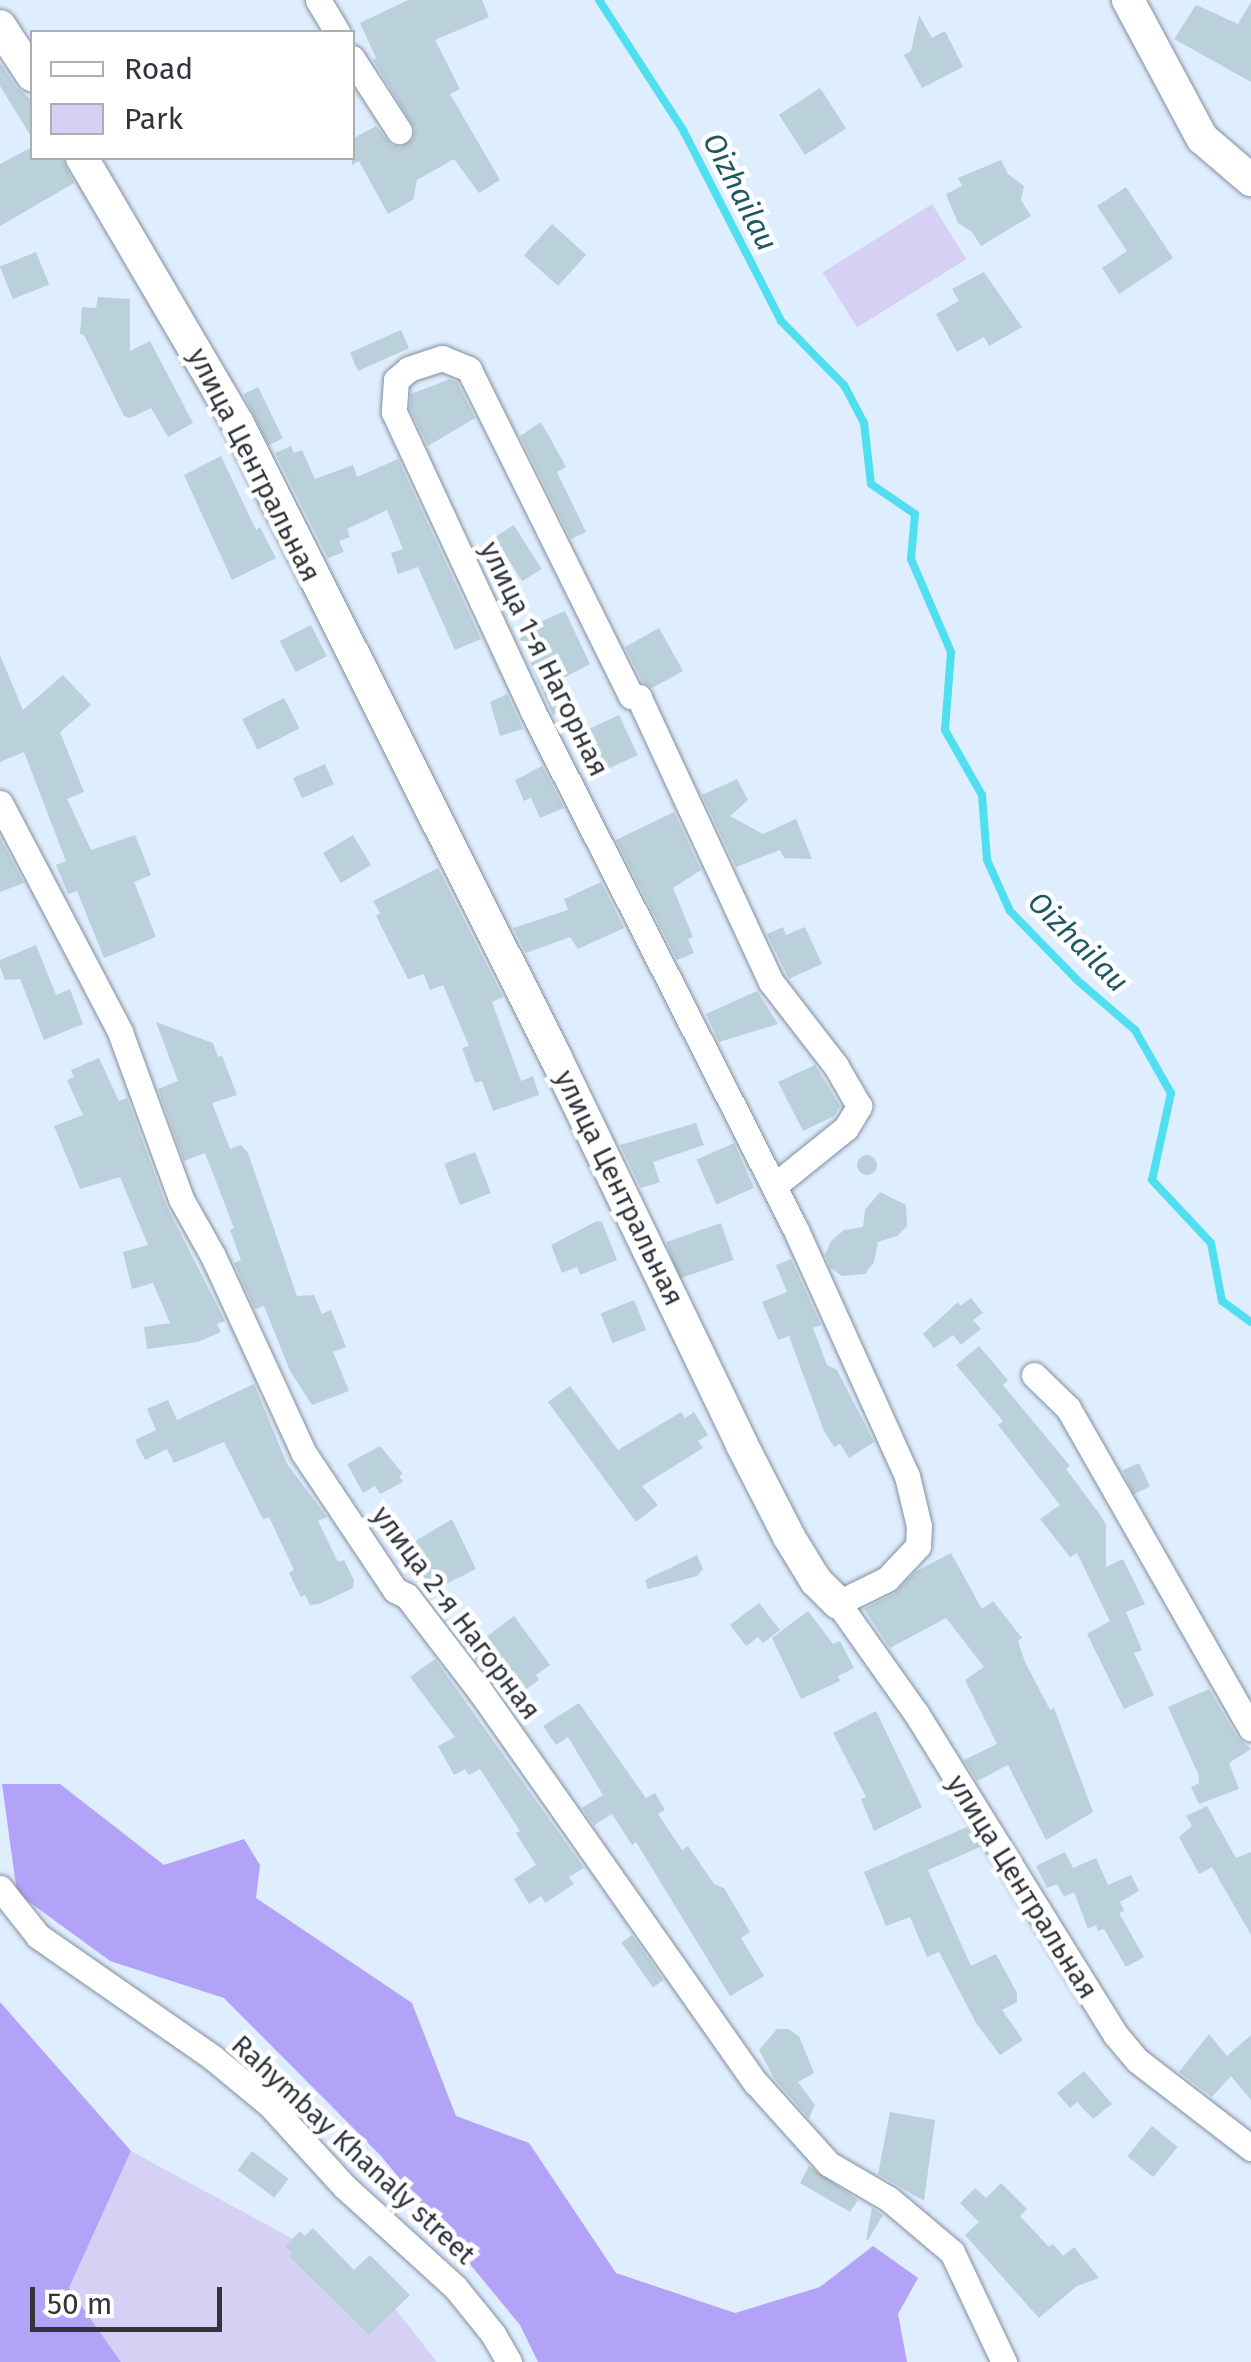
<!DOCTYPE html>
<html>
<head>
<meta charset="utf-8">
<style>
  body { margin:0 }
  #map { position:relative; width:1251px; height:2362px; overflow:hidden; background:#dfeefe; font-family:"Fira Sans",sans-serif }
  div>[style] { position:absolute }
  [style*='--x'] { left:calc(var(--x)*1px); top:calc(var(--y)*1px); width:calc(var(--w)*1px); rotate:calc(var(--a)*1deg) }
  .green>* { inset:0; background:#d6d1f4; transform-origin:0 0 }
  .forest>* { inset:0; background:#b2a2f8 }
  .stream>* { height:8px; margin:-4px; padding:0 4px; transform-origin:4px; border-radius:4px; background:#50def1 }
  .building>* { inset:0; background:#bad0da; transform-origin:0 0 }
  .round { border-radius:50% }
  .roads { filter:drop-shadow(0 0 2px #818f9e) drop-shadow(0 0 2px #818f9e) }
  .minor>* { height:25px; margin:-12.5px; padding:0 12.5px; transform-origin:12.5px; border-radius:12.5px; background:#fff }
  .tertiary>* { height:32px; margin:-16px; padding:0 16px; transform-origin:16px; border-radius:16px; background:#fff }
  span { translate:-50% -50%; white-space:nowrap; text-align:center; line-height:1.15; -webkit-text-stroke:9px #fff; paint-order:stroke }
  .street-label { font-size:28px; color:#2f353b }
  .water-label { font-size:30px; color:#1d5860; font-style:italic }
  .legend { position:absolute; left:30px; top:30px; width:325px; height:130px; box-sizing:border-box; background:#fff; border:2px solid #acaeb1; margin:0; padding:12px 18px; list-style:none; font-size:30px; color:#2f353b }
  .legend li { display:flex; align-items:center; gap:20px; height:50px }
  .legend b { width:50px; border:2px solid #acaeb1 }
  .scale { position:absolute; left:30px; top:2287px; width:192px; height:45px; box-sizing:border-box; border:5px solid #2f353b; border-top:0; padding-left:12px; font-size:30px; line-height:35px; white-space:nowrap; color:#2f353b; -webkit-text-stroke:8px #fff; paint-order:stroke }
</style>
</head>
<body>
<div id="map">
  <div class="green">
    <div style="left:932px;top:204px;width:65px;height:129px;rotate:58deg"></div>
    <div style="clip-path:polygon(131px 2151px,376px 2284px,437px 2362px,121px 2362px,69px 2288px)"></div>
  </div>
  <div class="forest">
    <div style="clip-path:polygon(2px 1784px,60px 1784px,164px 1865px,244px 1839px,260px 1865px,256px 1898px,412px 2003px,456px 2116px,529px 2143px,616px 2273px,735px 2313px,820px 2287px,873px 2246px,918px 2278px,898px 2314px,907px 2362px,538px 2362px,520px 2325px,381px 2156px,224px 1998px,110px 1961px,17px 1893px)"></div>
    <div style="clip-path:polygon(0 2002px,131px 2151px,69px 2288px,121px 2362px,0 2362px)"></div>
  </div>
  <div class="stream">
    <div style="--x:599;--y:0;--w:155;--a:57.1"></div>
    <div style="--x:683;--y:130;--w:215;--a:62.8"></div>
    <div style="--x:781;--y:321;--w:90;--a:45.5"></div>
    <div style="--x:844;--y:385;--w:43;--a:62.2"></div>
    <div style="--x:864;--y:423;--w:61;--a:83.5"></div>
    <div style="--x:871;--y:484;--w:53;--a:34.3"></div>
    <div style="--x:915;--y:514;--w:45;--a:95.1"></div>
    <div style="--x:911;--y:559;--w:101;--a:66.7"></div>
    <div style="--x:951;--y:652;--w:78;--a:94.4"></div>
    <div style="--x:945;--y:730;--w:75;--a:60.4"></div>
    <div style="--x:982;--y:795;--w:65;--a:85.6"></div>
    <div style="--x:987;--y:860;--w:56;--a:65.7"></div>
    <div style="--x:1010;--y:911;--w:96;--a:45.8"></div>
    <div style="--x:1077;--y:980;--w:77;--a:40.8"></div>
    <div style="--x:1135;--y:1030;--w:73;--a:60.3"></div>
    <div style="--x:1171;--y:1093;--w:89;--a:102.3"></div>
    <div style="--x:1152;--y:1180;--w:86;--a:46.9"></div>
    <div style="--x:1211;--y:1243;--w:59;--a:79.3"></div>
    <div style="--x:1222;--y:1301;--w:36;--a:36"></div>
  </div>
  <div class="building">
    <div style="clip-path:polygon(408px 0,482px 0,489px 17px,435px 40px,460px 89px,450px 94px,500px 180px,479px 193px,454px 159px,417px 180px,413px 200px,388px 214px,359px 161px,352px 165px,352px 139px,376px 126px,391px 145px,401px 147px,413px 139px,415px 129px,373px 60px,376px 58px,360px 23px)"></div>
    <div style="clip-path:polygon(1251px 2px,1251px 82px,1174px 39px,1196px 5px,1238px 24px)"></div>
    <div style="clip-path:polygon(919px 15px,932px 38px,945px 31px,963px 67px,922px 88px,904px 55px,911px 51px)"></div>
    <div style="clip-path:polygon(0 63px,16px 87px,32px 100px,32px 138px,0 86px)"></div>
    <div style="left:820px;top:88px;width:48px;height:49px;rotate:57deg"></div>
    <div style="clip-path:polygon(32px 147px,32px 158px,62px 158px,74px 183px,0 226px,0 164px)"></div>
    <div style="clip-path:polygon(1001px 160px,1008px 174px,1024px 186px,1021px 200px,1031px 216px,981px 246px,972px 232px,958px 223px,946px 194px,962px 186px,958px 178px)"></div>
    <div style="clip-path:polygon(1126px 187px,1173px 258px,1119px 294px,1102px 268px,1127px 251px,1097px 206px)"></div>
    <div style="left:552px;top:224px;width:46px;height:42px;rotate:42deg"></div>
    <div style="left:36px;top:252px;width:35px;height:39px;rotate:68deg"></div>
    <div style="clip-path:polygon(984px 272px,1022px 327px,989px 346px,984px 337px,957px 352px,936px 314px,959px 301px,952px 289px)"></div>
    <div style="clip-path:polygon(98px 297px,130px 299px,130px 351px,150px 341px,193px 423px,168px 437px,151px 408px,130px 418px,124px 416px,84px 335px,80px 334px,82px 307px,96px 308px)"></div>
    <div style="left:401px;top:330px;width:20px;height:56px;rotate:66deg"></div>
    <div style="clip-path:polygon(450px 379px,457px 382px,475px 418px,428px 446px,410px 409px,411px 394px)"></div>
    <div style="left:258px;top:387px;width:57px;height:16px;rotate:64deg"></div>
    <div style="clip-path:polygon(541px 422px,566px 467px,557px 472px,586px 532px,571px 539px,520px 436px)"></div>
    <div style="clip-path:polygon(291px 446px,294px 453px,302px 450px,315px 479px,353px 465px,357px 477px,398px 459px,481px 639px,455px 650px,418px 567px,398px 574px,391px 553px,403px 549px,387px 510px,347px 529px,350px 537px,339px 541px,344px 552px,328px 558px,275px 453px)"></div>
    <div style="clip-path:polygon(221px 456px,256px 530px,260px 527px,276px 558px,232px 580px,184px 475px)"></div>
    <div style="left:514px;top:525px;width:52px;height:23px;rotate:58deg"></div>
    <div style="clip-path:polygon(565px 611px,590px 664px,552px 684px,563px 710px,553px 715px,517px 632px)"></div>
    <div style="left:311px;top:625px;width:35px;height:35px;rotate:63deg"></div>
    <div style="clip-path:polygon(659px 628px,683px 671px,652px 688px,642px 681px,625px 647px)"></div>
    <div style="clip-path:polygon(0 655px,23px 710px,63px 675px,91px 705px,60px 732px,84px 792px,67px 799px,91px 850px,135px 835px,151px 875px,134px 882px,156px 937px,104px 958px,77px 891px,68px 894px,56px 865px,66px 861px,24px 752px,0 762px)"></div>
    <div style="clip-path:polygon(507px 694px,523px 729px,500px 736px,490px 702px)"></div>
    <div style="left:284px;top:698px;width:34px;height:47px;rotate:63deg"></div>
    <div style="left:619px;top:715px;width:44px;height:39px;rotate:65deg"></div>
    <div style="left:325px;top:764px;width:22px;height:35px;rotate:66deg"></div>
    <div style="clip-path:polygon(542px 766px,564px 808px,540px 818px,531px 798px,524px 801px,515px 780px)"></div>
    <div style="clip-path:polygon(737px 779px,748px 800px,730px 816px,763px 834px,796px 819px,812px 859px,784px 858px,780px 850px,736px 867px,702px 795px)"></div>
    <div style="clip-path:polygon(674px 812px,701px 870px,673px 888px,693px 937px,688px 939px,694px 953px,677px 960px,616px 840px)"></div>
    <div style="left:353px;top:835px;width:35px;height:35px;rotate:59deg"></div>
    <div style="clip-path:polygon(0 838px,24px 883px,0 892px)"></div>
    <div style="clip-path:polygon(438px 868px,503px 997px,492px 1002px,521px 1081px,533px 1076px,539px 1095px,493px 1111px,482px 1081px,475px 1083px,462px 1048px,469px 1046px,443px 985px,430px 990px,424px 974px,408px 979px,376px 916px,380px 913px,373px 901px)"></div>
    <div style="clip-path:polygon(601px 882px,624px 928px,578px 949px,570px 937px,526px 953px,513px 928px,568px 910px,564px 899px)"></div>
    <div style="clip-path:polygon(783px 927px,786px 935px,805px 927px,822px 964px,789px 979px,767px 934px)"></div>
    <div style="clip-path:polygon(36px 945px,56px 995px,70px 989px,83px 1024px,44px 1040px,20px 979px,5px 980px,0 967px,0 960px)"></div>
    <div style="clip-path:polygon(757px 991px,778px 1024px,719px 1042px,706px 1014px)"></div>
    <div style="clip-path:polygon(156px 1022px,213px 1043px,218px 1057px,222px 1056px,237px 1095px,212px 1103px,230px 1149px,241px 1145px,248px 1153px,297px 1296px,314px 1295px,322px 1314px,331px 1310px,346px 1347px,333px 1352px,349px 1391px,312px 1405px,290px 1371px,264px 1306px,255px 1309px,234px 1263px,241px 1260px,230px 1230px,234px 1228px,205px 1153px,184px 1161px,158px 1089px,178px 1081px)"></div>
    <div style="clip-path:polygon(99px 1058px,119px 1101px,127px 1098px,166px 1205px,225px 1321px,217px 1324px,221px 1332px,198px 1342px,147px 1349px,144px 1327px,170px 1323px,153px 1283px,132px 1289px,123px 1252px,148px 1245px,120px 1177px,80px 1189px,54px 1126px,83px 1115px,67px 1080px,74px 1077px,71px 1070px)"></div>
    <div style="clip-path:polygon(815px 1065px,840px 1106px,834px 1116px,803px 1131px,778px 1082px)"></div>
    <div style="clip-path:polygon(696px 1123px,704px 1145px,653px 1162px,660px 1182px,641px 1188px,620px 1145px)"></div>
    <div style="left:734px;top:1143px;width:49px;height:41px;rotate:66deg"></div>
    <div style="left:475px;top:1152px;width:44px;height:33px;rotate:69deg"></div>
    <div class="round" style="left:857px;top:1155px;width:20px;height:20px"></div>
    <div style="clip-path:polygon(880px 1192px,906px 1205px,907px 1226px,897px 1236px,878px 1242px,874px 1262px,865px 1274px,842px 1276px,831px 1268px,825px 1255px,831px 1241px,844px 1230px,863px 1227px,865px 1210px)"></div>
    <div style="clip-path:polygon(597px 1221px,602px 1222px,617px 1260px,580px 1275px,577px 1267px,562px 1273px,551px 1245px)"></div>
    <div style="left:721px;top:1223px;width:39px;height:58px;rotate:71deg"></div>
    <div style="clip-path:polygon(791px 1259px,821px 1325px,813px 1328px,827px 1365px,837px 1370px,874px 1442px,849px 1458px,840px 1444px,834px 1447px,824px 1431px,789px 1336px,778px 1340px,762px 1302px,787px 1292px,776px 1265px)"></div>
    <div style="clip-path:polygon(971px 1298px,983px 1313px,973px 1320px,981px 1329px,961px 1345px,953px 1335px,934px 1348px,923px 1334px,958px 1302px,960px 1306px)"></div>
    <div style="left:634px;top:1300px;width:32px;height:36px;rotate:68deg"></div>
    <div style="clip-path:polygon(979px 1346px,1008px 1380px,1003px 1385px,1070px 1466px,1066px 1469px,1101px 1516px,1106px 1525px,1106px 1567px,1123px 1559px,1145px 1604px,1126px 1612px,1142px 1650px,1134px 1653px,1154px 1695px,1124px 1709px,1087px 1634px,1110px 1621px,1077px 1553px,1070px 1557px,1040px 1519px,1060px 1505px,998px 1425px,1003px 1421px,956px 1365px)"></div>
    <div style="clip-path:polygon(254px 1384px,287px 1464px,327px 1517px,318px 1521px,338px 1562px,344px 1560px,354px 1580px,353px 1588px,319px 1604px,310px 1605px,305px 1595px,301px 1597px,289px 1573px,294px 1570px,269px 1517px,263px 1519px,224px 1442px,174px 1463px,167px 1449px,145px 1460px,135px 1440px,156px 1430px,147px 1409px,168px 1400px,177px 1420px)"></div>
    <div style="clip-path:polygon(570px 1386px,618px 1450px,681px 1412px,685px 1418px,694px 1412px,708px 1435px,698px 1441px,703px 1448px,642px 1486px,658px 1505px,636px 1522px,548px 1402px)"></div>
    <div style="clip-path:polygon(380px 1446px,403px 1474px,399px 1476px,403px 1482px,380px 1494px,375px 1486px,363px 1493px,347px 1464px)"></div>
    <div style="left:1139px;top:1463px;width:26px;height:18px;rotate:65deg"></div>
    <div style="clip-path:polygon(452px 1519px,476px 1569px,430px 1592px,404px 1548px)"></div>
    <div style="clip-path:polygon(951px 1553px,982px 1609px,993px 1601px,1022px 1638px,1018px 1641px,1025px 1662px,1050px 1710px,1054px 1708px,1093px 1812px,1046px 1840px,1008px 1765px,977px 1781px,964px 1760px,997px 1744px,965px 1680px,984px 1667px,946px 1618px,890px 1648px,864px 1609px,895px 1593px,915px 1572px)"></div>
    <div style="clip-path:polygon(697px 1555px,703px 1569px,697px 1576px,648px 1589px,645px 1580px)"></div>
    <div style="clip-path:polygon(759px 1603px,780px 1630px,763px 1643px,758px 1637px,746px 1646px,730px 1625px)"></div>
    <div style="clip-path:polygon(808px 1611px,833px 1644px,840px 1641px,854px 1668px,838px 1676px,840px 1681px,801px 1699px,772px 1638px)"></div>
    <div style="clip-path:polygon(514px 1616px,550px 1665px,536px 1675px,539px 1680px,508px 1702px,454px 1630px,473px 1617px,485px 1638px)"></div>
    <div style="clip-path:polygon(435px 1659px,584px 1868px,569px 1877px,574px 1884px,545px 1903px,541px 1896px,529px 1904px,514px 1879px,536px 1865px,516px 1833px,520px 1831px,480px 1769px,469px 1775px,465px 1769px,454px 1775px,438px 1746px,455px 1737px,410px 1677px)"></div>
    <div style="clip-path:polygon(1209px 1689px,1237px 1737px,1251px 1749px,1229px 1763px,1239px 1789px,1199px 1804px,1191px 1787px,1199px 1783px,1199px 1776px,1168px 1707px)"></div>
    <div style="clip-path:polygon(579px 1703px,646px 1798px,655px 1793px,665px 1810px,658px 1814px,682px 1850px,688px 1846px,714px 1884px,724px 1888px,750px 1932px,741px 1938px,764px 1976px,730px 1996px,636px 1842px,632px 1845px,612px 1814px,594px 1825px,582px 1808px,603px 1795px,568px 1737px,556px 1745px,543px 1726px)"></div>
    <div style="clip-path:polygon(876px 1711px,922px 1807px,874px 1831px,861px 1799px,866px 1797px,833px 1733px)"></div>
    <div style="clip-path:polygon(1207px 1806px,1236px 1858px,1251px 1852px,1251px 1935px,1212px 1867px,1199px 1874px,1179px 1837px,1192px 1826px,1186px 1816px)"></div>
    <div style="clip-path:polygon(967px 1827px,980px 1847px,928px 1870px,971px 1966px,996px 1954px,1017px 1993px,1017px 2002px,1002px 2010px,1023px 2040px,1000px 2055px,976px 2023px,939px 1952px,927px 1957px,910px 1917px,886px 1926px,864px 1872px)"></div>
    <div style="clip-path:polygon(1065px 1852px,1073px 1868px,1096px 1858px,1108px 1885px,1131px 1875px,1139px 1891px,1120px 1902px,1124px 1911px,1119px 1913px,1144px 1957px,1126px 1967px,1104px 1929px,1098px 1931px,1096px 1925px,1088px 1929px,1074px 1892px,1064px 1897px,1057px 1884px,1047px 1888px,1036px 1866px)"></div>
    <div style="left:632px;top:1935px;width:55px;height:13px;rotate:55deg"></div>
    <div style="clip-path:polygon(777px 2029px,788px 2029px,799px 2036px,814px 2073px,798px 2082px,815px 2105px,809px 2118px,775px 2080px,759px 2050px)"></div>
    <div style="clip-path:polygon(1209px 2034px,1227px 2056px,1251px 2035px,1251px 2100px,1231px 2076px,1212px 2097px,1179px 2072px)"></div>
    <div style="clip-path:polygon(1084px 2071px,1112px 2104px,1093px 2119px,1077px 2102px,1070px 2108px,1057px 2093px)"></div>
    <div style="clip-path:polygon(890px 2112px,935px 2120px,924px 2201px,878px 2174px)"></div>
    <div style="left:1152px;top:2126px;width:33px;height:39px;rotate:39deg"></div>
    <div style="left:252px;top:2151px;width:46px;height:24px;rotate:37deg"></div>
    <div style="clip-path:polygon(809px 2166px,858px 2200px,850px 2212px,800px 2183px)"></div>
    <div style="clip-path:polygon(1001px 2183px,1027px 2209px,1020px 2216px,1049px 2247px,1053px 2244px,1063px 2256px,1074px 2247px,1099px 2278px,1077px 2286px,1039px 2318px,965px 2235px,979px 2222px,960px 2203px,975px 2188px,986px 2198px)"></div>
    <div style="clip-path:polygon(872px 2208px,883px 2215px,868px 2240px,866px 2240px)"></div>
    <div style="clip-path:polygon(313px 2228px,354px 2270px,370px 2255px,410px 2295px,369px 2335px,289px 2256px,292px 2253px,285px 2246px,300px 2231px,305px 2236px)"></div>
  </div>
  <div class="roads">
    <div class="minor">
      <div style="--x:318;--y:0;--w:37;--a:59"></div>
      <div style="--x:352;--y:58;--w:87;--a:57.2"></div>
      <div style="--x:0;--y:803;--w:259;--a:62.3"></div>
      <div style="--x:120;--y:1032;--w:178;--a:69.9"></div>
      <div style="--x:181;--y:1199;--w:65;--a:60.7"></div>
      <div style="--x:213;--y:1256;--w:216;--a:65.3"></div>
      <div style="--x:303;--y:1452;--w:166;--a:56.3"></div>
      <div style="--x:395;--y:1590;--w:13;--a:27"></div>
      <div style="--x:407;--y:1596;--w:120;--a:52.5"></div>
      <div style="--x:480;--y:1691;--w:479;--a:54.9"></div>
      <div style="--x:756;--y:2083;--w:109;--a:48"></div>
      <div style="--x:829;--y:2164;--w:69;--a:30.3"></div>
      <div style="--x:889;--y:2199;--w:82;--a:40.1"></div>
      <div style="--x:952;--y:2252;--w:122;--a:64.7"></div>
      <div style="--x:774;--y:1186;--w:92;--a:-38.9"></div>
      <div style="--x:846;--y:1128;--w:26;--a:-59"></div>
      <div style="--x:859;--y:1106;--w:46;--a:-119.9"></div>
      <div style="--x:836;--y:1066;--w:106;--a:-127.7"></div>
      <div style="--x:771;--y:982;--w:314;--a:-114.9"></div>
      <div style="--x:639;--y:697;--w:8;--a:-173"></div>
      <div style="--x:631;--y:696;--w:365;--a:-116.4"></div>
      <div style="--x:469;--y:369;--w:29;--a:-158"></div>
      <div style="--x:442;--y:358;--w:35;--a:162"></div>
      <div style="--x:409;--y:369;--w:17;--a:140"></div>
      <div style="--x:396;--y:380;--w:32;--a:94"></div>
      <div style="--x:394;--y:412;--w:331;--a:65.1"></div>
      <div style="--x:533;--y:712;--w:579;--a:63.08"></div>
      <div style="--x:795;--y:1228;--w:272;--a:65.7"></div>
      <div style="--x:907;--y:1476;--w:51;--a:76.5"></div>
      <div style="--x:919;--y:1526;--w:20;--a:93"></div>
      <div style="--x:918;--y:1546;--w:45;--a:133.2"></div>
      <div style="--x:887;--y:1579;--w:55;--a:153.9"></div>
      <div style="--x:838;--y:1603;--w:135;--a:54.7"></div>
      <div style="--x:916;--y:1713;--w:378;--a:58.2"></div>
      <div style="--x:1115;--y:2034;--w:35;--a:50"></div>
      <div style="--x:1138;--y:2061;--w:143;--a:37.6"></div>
      <div style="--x:1034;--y:1375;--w:47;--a:44.1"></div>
      <div style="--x:1068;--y:1408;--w:369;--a:60.3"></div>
      <div style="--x:0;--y:1888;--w:61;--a:51.6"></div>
      <div style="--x:38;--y:1936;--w:212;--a:34.8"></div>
      <div style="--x:212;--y:2057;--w:75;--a:39.6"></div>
      <div style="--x:270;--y:2105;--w:111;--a:47.6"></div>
      <div style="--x:345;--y:2187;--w:149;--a:42.3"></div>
      <div style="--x:455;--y:2287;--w:60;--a:51"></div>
      <div style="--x:493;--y:2334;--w:32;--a:60"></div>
    </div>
    <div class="tertiary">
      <div style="--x:1128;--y:0;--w:157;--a:61.8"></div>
      <div style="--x:1202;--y:138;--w:65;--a:40.6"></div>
      <div style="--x:0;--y:26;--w:59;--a:56.9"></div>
      <div style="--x:82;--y:158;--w:308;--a:59.6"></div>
      <div style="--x:238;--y:424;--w:709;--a:63.36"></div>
      <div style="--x:556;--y:1058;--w:427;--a:64.3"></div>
      <div style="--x:741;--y:1443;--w:106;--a:62.9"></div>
      <div style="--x:789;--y:1537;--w:52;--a:58.5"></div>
      <div style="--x:816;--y:1581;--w:31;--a:45"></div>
    </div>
  </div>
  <div class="street-label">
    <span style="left:254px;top:465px;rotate:63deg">улица Центральная</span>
    <span style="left:544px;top:659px;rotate:64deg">улица 1-я Нагорная</span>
    <span style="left:619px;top:1188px;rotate:64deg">улица Центральная</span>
    <span style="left:456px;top:1613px;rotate:53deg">улица 2-я Нагорная</span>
    <span style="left:1022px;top:1887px;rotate:58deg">улица Центральная</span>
    <span style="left:353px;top:2150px;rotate:43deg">Rahymbay Khanaly street</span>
  </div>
  <div class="water-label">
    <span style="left:740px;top:192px;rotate:63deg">Oizhailau</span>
    <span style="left:1078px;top:942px;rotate:45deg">Oizhailau</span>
  </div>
  <ul class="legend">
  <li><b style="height:12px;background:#fff"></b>Road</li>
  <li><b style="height:28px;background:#d6d1f4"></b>Park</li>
  </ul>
  <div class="scale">50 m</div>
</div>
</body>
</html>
